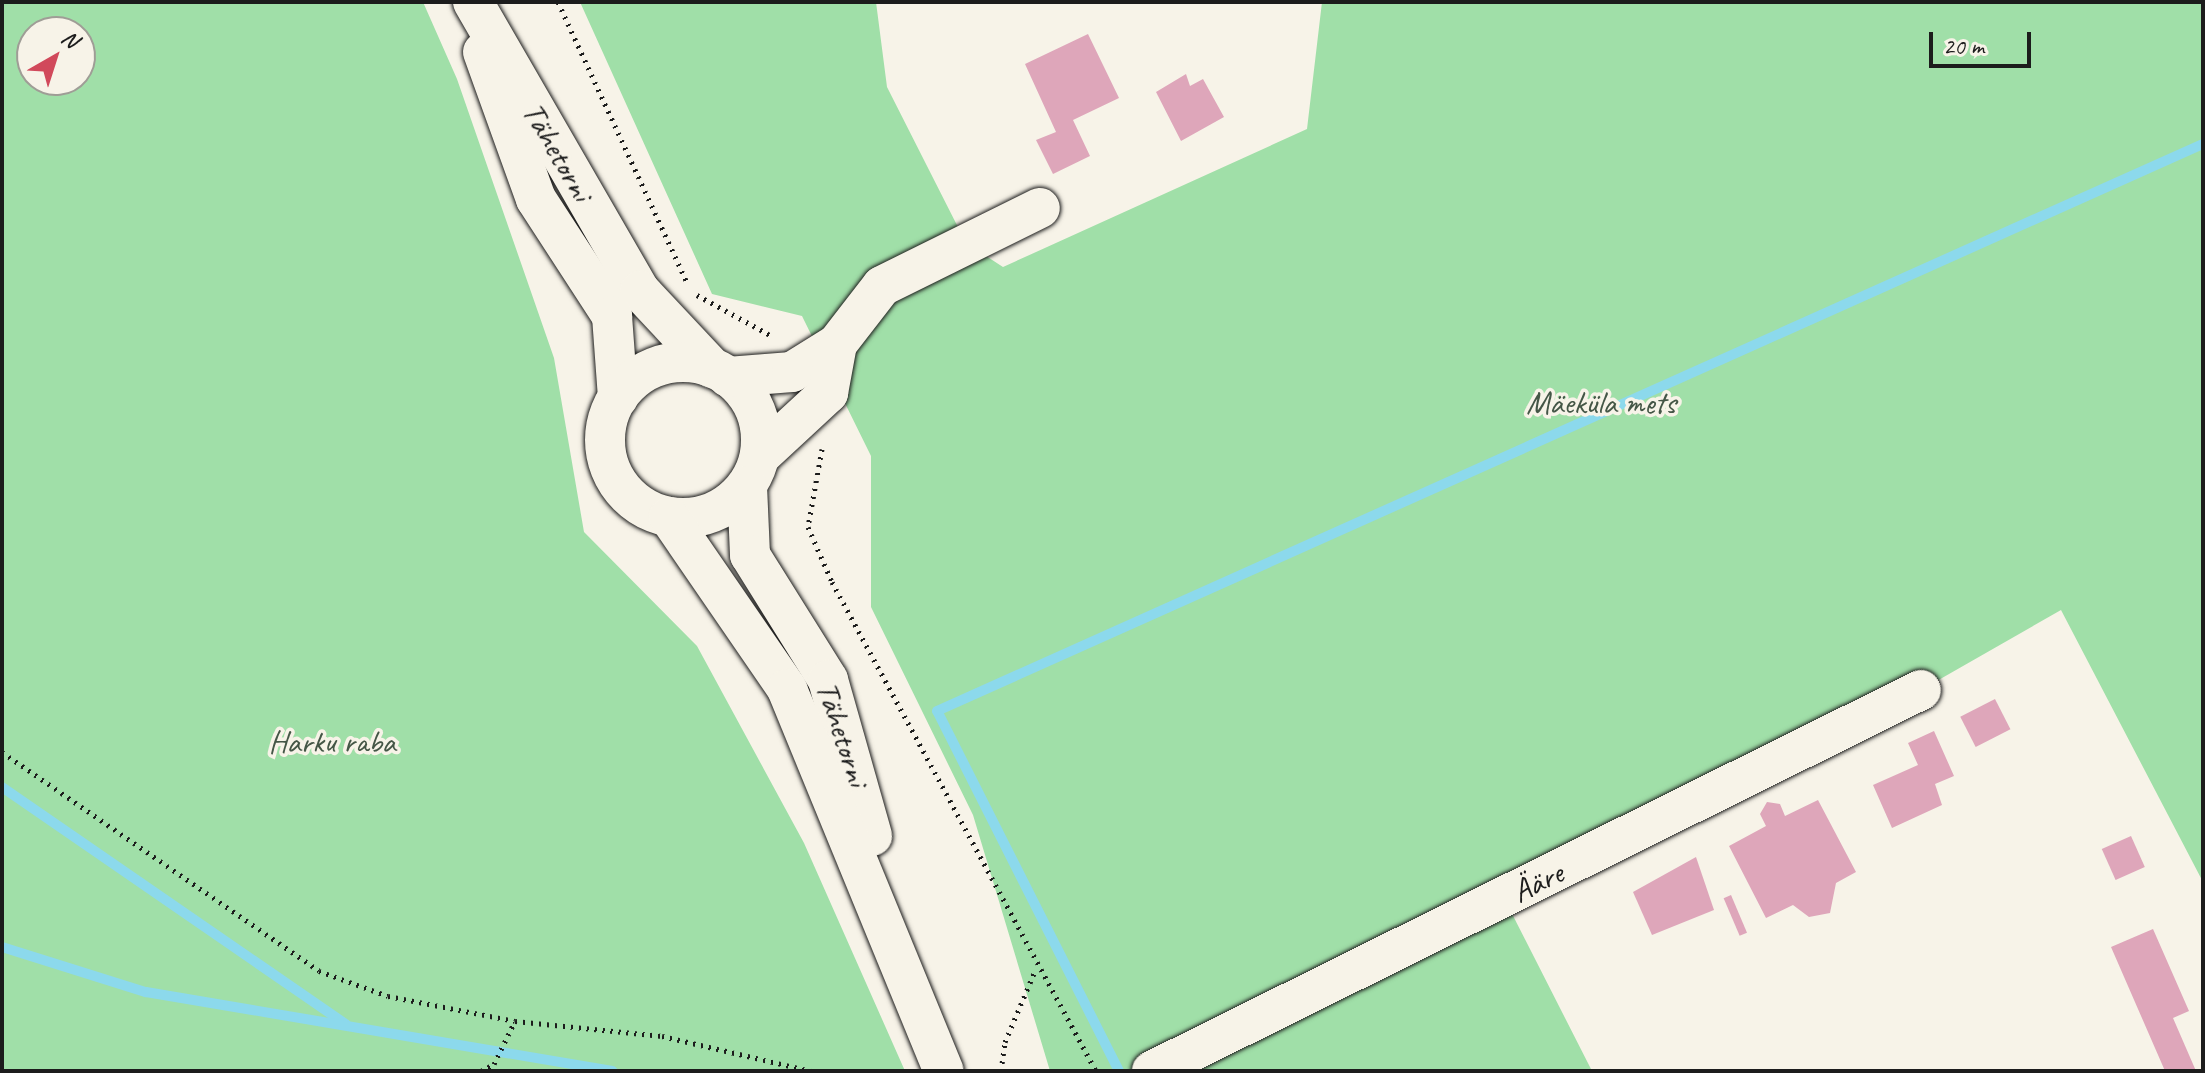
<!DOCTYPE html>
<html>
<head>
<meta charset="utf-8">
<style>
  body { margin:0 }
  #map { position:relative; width:2205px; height:1073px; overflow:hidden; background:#f7f3e8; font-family:Caveat,sans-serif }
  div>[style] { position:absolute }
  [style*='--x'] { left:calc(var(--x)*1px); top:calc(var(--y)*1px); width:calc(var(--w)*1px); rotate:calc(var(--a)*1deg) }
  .green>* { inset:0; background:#a0dfa8 }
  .stream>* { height:10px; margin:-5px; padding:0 5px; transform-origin:5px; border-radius:5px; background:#8cd9ec }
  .building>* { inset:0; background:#dea6ba; transform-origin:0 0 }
  .path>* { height:5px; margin-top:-2.5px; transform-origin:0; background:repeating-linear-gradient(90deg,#1c1c1c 0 2px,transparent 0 8px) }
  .roads { filter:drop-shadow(0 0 2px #1c1c1c) drop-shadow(0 0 2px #1c1c1c) }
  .minor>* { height:40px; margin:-20px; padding:0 20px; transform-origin:20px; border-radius:20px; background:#f7f3e8 }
  .minor>.ring { margin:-20px; padding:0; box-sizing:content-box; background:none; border:40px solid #f7f3e8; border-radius:50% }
  span { translate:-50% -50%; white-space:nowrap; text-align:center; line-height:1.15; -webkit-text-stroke:7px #f7f3e8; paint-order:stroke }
  .street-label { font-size:32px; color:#1c1c1c }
  .park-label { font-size:32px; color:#445646 }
  .frame { position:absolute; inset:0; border:4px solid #1c1c1c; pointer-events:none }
  .north { position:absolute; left:16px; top:16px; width:80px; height:80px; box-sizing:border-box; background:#f7f3e8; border:2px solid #9f9d96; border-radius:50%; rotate:39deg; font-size:22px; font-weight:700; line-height:32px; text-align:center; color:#1c1c1c }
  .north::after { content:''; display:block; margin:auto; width:28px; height:36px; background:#d1495b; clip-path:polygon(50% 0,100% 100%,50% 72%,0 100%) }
  .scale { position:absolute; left:1929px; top:32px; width:102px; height:36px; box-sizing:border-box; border:4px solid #1c1c1c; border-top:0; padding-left:10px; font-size:24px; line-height:28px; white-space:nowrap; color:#1c1c1c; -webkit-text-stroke:6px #f7f3e8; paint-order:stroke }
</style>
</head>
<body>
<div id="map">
  <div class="green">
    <div style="clip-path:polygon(evenodd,2px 2px,423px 2px,457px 79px,554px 358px,584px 532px,697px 646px,804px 843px,905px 1071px,2px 1071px,2px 2px,32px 32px,80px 32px,80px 80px,32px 80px,32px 32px)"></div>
    <div style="clip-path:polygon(580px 2px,876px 2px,887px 87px,966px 243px,1003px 267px,1307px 129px,1322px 2px,2203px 2px,2203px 882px,2061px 610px,1921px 690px,1505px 900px,1592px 1071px,1050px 1071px,973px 815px,871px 607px,871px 456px,802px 316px,712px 294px)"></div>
  </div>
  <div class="stream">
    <div style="--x:2;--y:787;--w:418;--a:34.6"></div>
    <div style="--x:2;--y:947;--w:151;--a:17.4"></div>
    <div style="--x:146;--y:992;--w:473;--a:9.6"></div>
    <div style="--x:1119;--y:1071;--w:403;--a:-116.8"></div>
    <div style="--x:937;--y:711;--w:1387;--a:-24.13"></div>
  </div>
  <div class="building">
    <div style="clip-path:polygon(1088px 34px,1119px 98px,1073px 120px,1090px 156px,1053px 174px,1036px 140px,1056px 132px,1025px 64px)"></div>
    <div style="clip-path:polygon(1186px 74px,1190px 86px,1203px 79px,1224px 117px,1181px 141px,1156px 92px)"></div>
    <div style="left:1995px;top:699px;width:34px;height:39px;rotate:63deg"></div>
    <div style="clip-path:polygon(1934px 731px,1954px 776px,1935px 784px,1942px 805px,1892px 828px,1873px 785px,1918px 765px,1908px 743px)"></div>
    <div style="clip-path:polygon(1818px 800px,1856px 872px,1836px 883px,1830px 913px,1809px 917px,1793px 905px,1766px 918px,1729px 846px,1766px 826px,1760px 814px,1767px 802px,1780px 804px,1785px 816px)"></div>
    <div style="left:2131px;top:836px;width:34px;height:32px;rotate:66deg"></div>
    <div style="clip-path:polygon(1696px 857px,1714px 910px,1652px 935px,1633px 892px)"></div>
    <div style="left:1731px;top:895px;width:41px;height:8px;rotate:67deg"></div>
    <div style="clip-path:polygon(2153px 929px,2189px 1011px,2173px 1018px,2196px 1071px,2165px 1071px,2111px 947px)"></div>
  </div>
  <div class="path">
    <div style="--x:558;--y:2;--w:311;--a:65.3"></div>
    <div style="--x:697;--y:295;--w:85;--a:28.7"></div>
    <div style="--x:822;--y:449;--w:79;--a:100.2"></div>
    <div style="--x:808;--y:527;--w:60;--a:66.4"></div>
    <div style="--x:832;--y:582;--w:556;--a:61.64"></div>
    <div style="--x:2;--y:752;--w:385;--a:34.6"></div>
    <div style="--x:319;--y:971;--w:73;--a:19.9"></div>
    <div style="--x:388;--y:996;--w:129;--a:11.1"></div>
    <div style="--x:515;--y:1021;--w:148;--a:5.8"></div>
    <div style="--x:662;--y:1036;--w:153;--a:13.2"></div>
    <div style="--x:481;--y:1071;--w:15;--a:-28"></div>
    <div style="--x:494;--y:1064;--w:48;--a:-64"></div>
    <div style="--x:1001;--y:1071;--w:29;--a:-82"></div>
    <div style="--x:1005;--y:1042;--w:77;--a:-67.1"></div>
  </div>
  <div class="roads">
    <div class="minor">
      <div style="--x:473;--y:2;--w:334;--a:60"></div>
      <div style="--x:640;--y:291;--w:105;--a:46.9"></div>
      <div style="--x:483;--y:52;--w:156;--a:70.2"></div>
      <div style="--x:536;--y:199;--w:140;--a:57"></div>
      <div style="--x:612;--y:316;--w:82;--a:85.8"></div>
      <div class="ring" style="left:605px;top:362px;width:116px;height:116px"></div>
      <div style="--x:728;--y:377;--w:64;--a:-4.5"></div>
      <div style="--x:792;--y:372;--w:53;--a:-31.9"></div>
      <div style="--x:837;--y:344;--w:73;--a:-52.2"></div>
      <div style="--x:882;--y:286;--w:176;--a:-26.3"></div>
      <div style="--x:760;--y:456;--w:93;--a:-42.8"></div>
      <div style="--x:828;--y:393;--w:50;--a:-79.6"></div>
      <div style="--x:747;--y:486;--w:69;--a:87.5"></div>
      <div style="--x:750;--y:555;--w:147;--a:58"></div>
      <div style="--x:828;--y:680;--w:162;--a:74.2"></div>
      <div style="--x:669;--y:517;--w:209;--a:55.5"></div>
      <div style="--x:787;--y:689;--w:413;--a:67.7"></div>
      <div style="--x:1152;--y:1071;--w:858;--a:-26.36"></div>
    </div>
  </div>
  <div class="street-label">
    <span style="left:557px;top:152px;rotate:60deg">Tähetorni</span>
    <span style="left:842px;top:734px;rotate:72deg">Tähetorni</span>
    <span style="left:1538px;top:883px;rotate:-26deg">Ääre</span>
  </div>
  <div class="park-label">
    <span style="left:1601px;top:403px">Mäeküla mets</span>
    <span style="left:332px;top:742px">Harku raba</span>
  </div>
  <div class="frame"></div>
  <div class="north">N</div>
  <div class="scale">20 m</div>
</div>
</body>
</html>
